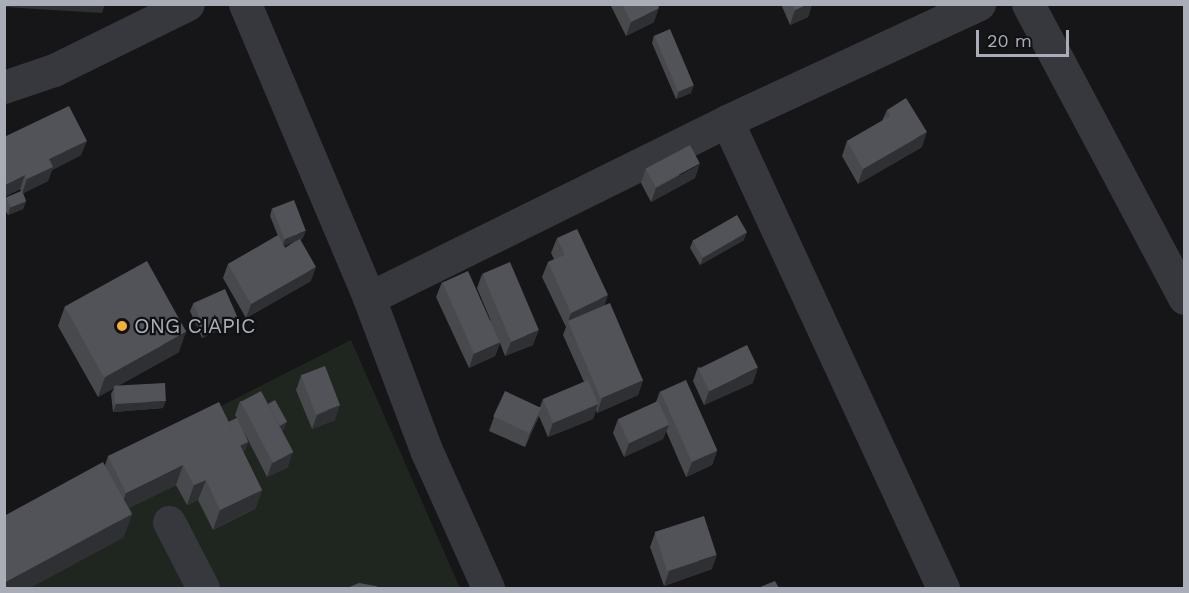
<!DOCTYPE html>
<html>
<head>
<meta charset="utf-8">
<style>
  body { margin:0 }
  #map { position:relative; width:1189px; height:593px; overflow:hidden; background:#161618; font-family:"Work Sans",sans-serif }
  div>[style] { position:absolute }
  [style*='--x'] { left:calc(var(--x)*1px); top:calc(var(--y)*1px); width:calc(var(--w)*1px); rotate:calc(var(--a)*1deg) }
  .green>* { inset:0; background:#1e261f }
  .minor>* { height:33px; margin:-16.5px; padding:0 16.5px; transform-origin:16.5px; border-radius:16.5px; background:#37383d }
  .wall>* { inset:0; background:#47494d }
  .shaded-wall>* { inset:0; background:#2f3033 }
  .building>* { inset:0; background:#525359; transform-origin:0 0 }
  .dots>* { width:16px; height:16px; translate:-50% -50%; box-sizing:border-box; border:3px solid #111113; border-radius:50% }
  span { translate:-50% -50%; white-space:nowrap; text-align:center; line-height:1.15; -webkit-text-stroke:4.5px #111113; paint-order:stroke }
  .poi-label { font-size:21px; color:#a8adb8 }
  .left { translate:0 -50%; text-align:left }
  .frame { position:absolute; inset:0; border:6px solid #a8adb8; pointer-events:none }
  .scale { position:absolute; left:976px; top:30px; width:93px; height:27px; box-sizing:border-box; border:3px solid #a8adb8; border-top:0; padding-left:8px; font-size:18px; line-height:21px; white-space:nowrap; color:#a8adb8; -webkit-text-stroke:4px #111113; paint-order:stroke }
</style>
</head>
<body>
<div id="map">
  <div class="green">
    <div style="clip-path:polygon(351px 340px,460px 588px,5px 588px,5px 516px)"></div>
  </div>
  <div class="minor">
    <div style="--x:245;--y:4;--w:319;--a:67.1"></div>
    <div style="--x:369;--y:298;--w:165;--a:69.4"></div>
    <div style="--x:427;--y:452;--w:149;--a:65.8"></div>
    <div style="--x:1028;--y:4;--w:333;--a:62"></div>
    <div style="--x:4;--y:87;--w:53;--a:-18.8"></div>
    <div style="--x:54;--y:70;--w:149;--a:-26.2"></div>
    <div style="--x:727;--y:121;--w:515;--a:65.18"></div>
    <div style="--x:369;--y:298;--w:399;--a:-26.3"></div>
    <div style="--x:727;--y:121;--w:278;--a:-24.9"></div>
    <div style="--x:169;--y:522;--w:74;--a:62.7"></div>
  </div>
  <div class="wall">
    <div style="clip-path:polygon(610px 4px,658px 4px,654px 22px,626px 36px)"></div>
    <div style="clip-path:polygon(781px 4px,812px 4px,808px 17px,790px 25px)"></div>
    <div style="clip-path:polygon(654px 35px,691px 93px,676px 99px,652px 43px)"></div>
    <div style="clip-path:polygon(887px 110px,922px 147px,858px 184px,842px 156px,847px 141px,882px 121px)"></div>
    <div style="clip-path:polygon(4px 137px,81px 155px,52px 170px,48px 181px,23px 193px,26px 201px,23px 209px,8px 215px,4px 208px,4px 202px,6px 198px,21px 191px,20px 189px,4px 197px)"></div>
    <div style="clip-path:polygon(646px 168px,695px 178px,651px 202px,641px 183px)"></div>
    <div style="clip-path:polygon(evenodd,272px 208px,303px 238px,300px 240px,311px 281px,246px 318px,223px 278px,228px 264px,278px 236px,270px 216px,272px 208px,295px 241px,285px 248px,284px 246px,295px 241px)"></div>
    <div style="clip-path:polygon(557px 238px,605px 305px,643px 380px,638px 395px,597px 413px,596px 410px,593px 419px,548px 437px,539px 416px,525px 447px,489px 431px,494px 417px,540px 407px,543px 399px,584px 382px,563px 335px,566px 327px,542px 277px,548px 262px,554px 259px,551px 253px)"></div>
    <div style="clip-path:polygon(693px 240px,744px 240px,700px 265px,690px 248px)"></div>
    <div style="clip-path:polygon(482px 274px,533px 345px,505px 356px,500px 343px,495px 356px,469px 368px,436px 297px,442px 282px,491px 321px,477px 288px)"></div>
    <div style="clip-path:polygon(193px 304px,237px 316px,235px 323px,202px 338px,190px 311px)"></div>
    <div style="clip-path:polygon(65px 306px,179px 352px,116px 387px,163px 408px,113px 412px,111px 394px,114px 388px,98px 397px,58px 326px)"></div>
    <div style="clip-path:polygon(698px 367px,753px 383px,704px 405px,693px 381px)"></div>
    <div style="clip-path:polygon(301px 376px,335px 420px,312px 429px,296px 390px)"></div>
    <div style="clip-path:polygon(660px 391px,717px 451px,712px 465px,686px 477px,666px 431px,663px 439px,624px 457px,613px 433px,618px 419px,656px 402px)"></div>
    <div style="clip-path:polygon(240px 401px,268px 404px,284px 429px,282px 430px,288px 467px,267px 477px,244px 432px,248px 442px,245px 450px,243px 451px,262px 490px,255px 509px,213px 530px,198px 500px,187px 505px,176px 485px,129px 508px,132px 514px,123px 538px,105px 465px,108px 456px,229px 422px,237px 418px,235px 415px)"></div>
    <div style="clip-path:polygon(655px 533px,712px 569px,664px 586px,650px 547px)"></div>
  </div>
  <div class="shaded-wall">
    <div style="clip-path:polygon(4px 4px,105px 4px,102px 13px,4px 7px)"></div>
    <div style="clip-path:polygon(808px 4px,812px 4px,808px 17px,790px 25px,795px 10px)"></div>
    <div style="clip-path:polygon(659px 8px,654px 22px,626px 36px,631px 22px)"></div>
    <div style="clip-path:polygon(694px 85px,691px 93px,676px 99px,679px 91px)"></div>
    <div style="clip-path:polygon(927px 132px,922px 147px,858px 184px,863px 169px)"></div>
    <div style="clip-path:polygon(87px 141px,81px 155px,52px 170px,48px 181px,22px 194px,27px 179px,49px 159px)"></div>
    <div style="clip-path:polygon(700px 164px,695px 178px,651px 202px,656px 188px)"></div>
    <div style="clip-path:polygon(25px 175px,20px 189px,4px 197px,5px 185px)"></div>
    <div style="clip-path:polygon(26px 201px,23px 209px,8px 215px,10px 207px)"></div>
    <div style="clip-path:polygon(306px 231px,303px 238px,282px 247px,285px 239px)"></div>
    <div style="clip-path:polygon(747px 232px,744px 240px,700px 265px,703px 257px)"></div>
    <div style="clip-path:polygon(316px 267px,311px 281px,246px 318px,251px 304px)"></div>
    <div style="clip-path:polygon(608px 295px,603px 310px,568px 321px,566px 327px,571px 313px)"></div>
    <div style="clip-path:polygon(237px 316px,235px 323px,202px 338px,205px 330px)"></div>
    <div style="clip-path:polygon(539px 330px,533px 345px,505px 356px,511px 342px)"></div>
    <div style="clip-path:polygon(186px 332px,179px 352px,98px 397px,105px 377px)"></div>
    <div style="clip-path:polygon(500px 342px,495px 356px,469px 368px,474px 353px)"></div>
    <div style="clip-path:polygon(758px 368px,753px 383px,704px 405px,709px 391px)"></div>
    <div style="clip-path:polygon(643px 380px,638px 395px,597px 413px,602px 398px)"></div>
    <div style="clip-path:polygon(166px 401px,163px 408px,113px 412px,116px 404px)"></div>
    <div style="clip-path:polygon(598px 404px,593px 419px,548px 437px,553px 423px)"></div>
    <div style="clip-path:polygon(340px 405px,335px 420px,312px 429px,317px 415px)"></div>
    <div style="clip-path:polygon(541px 408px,536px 422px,525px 447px,530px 433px)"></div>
    <div style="clip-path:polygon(287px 422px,284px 429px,273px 435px,276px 427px)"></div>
    <div style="clip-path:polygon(669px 425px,663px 439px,624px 457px,629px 443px)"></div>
    <div style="clip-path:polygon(248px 442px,245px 450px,237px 453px,240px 446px)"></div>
    <div style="clip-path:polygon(717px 451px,712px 465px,686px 477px,692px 462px)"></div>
    <div style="clip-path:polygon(293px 452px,288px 467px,267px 477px,272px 463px)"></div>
    <div style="clip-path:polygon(183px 465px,176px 485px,119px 513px,126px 493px)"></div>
    <div style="clip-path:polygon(206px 480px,198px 500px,187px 505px,194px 485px)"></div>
    <div style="clip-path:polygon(262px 490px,255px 509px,213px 530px,220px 510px)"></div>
    <div style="clip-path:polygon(132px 514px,123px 538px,30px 588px,4px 588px,4px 583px)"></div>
    <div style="clip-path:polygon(717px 555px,712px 569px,664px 586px,669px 571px)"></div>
  </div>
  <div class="building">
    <div style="clip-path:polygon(622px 4px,658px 4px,659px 8px,631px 22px)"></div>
    <div style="clip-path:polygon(792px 4px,808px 4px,795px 10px)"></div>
    <div style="left:670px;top:29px;width:61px;height:17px;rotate:67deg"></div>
    <div style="clip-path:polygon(906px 98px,927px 132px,863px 169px,847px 141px,890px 116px,887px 110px)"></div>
    <div style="clip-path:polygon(69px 106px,87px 141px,49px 159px,53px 167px,27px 179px,25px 175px,5px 185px,4px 137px)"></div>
    <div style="left:690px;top:145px;width:21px;height:50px;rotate:62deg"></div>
    <div style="left:22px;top:191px;width:11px;height:17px;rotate:68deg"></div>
    <div style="left:294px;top:200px;width:33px;height:23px;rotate:69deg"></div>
    <div style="left:737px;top:215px;width:20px;height:51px;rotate:60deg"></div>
    <div style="clip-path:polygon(577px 229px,608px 295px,571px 313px,548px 262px,565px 255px,557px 238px)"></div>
    <div style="clip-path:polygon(278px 235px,285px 248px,300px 239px,316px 267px,251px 304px,228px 264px)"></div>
    <div style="left:147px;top:261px;width:81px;height:94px;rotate:61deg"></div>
    <div style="left:510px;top:262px;width:74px;height:30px;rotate:67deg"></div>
    <div style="left:468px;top:271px;width:78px;height:28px;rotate:66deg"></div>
    <div style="left:225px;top:289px;width:30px;height:35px;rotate:66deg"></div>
    <div style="left:610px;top:303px;width:84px;height:46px;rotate:67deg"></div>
    <div style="left:747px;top:345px;width:25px;height:54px;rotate:64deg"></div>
    <div style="left:325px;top:366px;width:42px;height:26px;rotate:69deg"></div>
    <div style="left:588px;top:380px;width:26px;height:49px;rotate:67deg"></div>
    <div style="left:686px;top:380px;width:77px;height:28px;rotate:66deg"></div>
    <div style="left:165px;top:383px;width:18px;height:51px;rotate:87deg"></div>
    <div style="left:261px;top:391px;width:69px;height:23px;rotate:62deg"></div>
    <div style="left:505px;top:391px;width:40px;height:28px;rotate:25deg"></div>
    <div style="left:275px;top:400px;width:25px;height:8px;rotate:61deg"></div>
    <div style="left:658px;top:401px;width:26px;height:44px;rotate:65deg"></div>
    <div style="clip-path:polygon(219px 402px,262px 490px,220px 510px,206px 480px,194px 485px,183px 465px,126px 493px,108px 456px)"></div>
    <div style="left:237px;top:418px;width:26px;height:9px;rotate:65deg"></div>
    <div style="clip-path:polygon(103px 462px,132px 514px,4px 583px,4px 516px)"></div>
    <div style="left:704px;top:516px;width:41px;height:52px;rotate:72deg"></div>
    <div style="clip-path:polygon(775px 581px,779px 588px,758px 588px)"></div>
    <div style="clip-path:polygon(359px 583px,376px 586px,379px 588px,347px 588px)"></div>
  </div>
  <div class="dots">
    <div style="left:122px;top:326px;background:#f2b134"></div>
  </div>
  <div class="poi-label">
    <span class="left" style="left:134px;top:326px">ONG CIAPIC</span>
  </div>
  <div class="frame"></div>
  <div class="scale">20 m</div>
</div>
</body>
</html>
